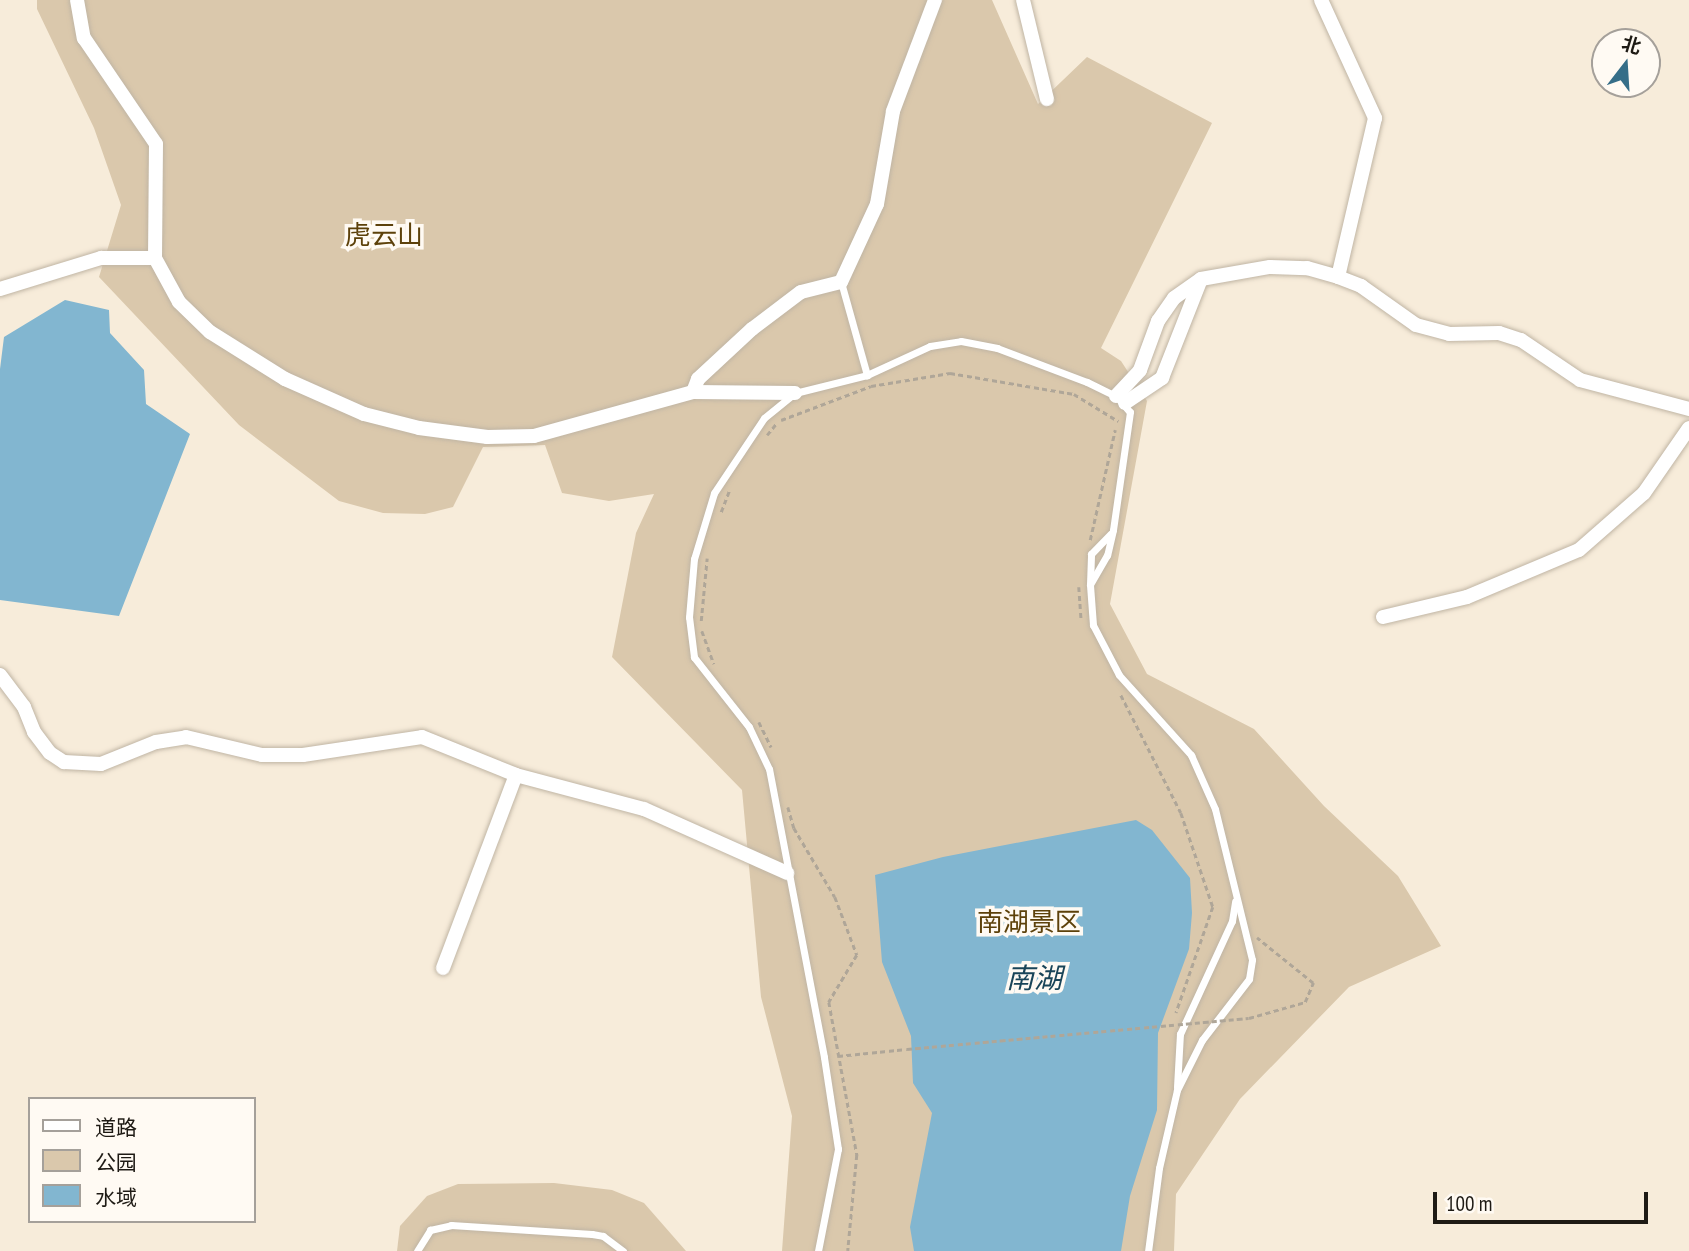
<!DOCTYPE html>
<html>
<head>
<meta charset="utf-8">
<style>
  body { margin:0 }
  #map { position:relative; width:1689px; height:1251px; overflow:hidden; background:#f7ecda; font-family:"PT Sans Narrow","Noto Sans SC",sans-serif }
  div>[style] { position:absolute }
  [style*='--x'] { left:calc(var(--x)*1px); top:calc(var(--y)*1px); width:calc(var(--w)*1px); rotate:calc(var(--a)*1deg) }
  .green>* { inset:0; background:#dac8ac }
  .water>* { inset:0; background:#82b6d0 }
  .path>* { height:2.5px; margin-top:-1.25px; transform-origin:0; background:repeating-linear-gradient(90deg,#afa698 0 5px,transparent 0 8.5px) }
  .roads { filter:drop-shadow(0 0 2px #c0b5a4) drop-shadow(0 0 2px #c0b5a4) }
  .service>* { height:7px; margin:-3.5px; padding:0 3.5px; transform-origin:3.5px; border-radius:3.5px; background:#fff }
  .minor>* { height:14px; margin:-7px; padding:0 7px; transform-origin:7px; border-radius:7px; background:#fff }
  .path-bridge>* { height:2.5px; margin-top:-1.25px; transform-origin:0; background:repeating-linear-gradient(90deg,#afa698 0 5px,transparent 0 8.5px) }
  span { translate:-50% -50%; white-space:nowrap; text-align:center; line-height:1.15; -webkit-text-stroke:7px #fffaf3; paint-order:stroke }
  .park-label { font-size:26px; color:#5d410a }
  .water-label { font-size:28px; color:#194458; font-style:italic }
  .legend { position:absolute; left:28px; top:1097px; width:228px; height:126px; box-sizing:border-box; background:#fffaf3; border:2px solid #a5a09a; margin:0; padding:9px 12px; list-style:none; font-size:21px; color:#1e1a14 }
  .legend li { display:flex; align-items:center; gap:14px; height:35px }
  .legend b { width:35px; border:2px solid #a5a09a }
  .north { position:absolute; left:1591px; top:28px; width:70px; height:70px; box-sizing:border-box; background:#fffaf3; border:2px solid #a5a09a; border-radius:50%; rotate:17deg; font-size:19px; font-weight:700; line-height:28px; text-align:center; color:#1e1a14 }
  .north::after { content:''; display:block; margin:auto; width:24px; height:32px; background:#366e88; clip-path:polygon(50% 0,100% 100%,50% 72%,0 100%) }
  .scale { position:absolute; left:1433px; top:1192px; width:215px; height:32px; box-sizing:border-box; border:4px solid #1e1a14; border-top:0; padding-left:9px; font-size:21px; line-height:24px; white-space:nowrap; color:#1e1a14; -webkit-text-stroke:5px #fffaf3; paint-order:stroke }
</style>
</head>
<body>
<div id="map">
  <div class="green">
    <div style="clip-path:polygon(37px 0,992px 0,1038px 104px,1087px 57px,1212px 123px,1101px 348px,1121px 361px,1147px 401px,1110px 604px,1147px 674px,1254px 729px,1324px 806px,1398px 876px,1441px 946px,1349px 987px,1240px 1099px,1176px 1194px,1174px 1251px,782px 1251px,792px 1116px,761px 997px,742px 790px,612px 657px,636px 533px,654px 494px,609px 501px,562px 493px,545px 445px,483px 447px,453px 507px,425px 514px,383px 513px,339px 501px,239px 425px,99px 277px,121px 205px,94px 128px,37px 9px)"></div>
    <div style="clip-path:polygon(554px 1183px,612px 1190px,644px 1203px,686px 1251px,397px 1251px,400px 1226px,427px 1196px,458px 1184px)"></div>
  </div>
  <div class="water">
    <div style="clip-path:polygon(65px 300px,109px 310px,110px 333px,144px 370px,146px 404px,190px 434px,119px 616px,0 600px,0 369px,4px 337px)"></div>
    <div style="clip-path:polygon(1136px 820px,1152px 830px,1190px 878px,1192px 913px,1189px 949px,1158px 1033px,1157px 1110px,1130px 1196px,1121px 1251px,914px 1251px,910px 1227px,932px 1113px,913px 1083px,911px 1036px,882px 962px,875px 875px,943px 857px)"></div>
  </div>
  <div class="path">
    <div style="--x:781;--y:420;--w:96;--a:-20.7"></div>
    <div style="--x:871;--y:386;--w:80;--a:-9.3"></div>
    <div style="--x:950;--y:373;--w:126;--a:9.6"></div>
    <div style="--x:1074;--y:394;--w:52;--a:31.5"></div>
    <div style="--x:767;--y:435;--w:14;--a:-51"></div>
    <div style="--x:721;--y:512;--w:25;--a:-69"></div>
    <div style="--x:1090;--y:540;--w:113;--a:-77.2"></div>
    <div style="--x:1079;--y:587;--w:31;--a:86"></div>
    <div style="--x:701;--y:621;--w:63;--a:-84.6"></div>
    <div style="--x:702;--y:631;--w:35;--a:70"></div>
    <div style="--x:1121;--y:695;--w:132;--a:63"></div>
    <div style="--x:1181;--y:813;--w:99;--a:71.2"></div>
    <div style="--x:1213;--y:907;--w:112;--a:109.2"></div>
    <div style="--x:759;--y:722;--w:28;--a:64"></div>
    <div style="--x:788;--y:807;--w:22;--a:74"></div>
    <div style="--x:794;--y:828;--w:80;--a:59.3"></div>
    <div style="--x:835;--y:897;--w:62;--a:69.2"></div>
    <div style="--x:857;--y:955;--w:55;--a:120.8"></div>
    <div style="--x:829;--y:1002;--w:156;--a:79.6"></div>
    <div style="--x:857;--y:1155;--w:96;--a:95.4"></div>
    <div style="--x:1249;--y:1018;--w:58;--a:-15.9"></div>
    <div style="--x:1305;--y:1002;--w:21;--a:-67"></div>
    <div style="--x:1313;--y:983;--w:72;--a:-141.2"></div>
    <div style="--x:838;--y:1056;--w:69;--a:-5.8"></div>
  </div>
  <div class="roads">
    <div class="service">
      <div style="--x:841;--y:282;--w:97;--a:74.4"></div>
      <div style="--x:1090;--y:584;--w:30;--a:-88"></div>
      <div style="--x:1091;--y:554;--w:28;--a:-46"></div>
      <div style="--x:1177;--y:1087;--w:53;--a:-86.8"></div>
      <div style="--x:1180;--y:1034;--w:124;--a:-65.3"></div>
      <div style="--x:1232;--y:921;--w:20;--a:-81"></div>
      <div style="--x:417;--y:1251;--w:25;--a:-58"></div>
      <div style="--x:430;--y:1230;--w:22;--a:-13"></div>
      <div style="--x:451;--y:1225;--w:141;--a:3.7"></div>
      <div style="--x:592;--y:1234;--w:11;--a:10"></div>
      <div style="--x:603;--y:1236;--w:25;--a:37"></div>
      <div style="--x:818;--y:1251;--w:104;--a:-78.9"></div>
      <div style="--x:838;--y:1149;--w:93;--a:-98.7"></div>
      <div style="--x:824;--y:1057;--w:293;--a:-100.8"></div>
      <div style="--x:769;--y:769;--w:47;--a:-115.5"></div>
      <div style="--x:749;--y:727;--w:89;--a:-128.2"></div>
      <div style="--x:694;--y:657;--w:40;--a:-97.1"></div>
      <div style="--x:689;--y:617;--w:58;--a:-85.1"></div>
      <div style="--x:694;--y:559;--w:69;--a:-73.1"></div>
      <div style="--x:714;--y:493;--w:90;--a:-56.3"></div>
      <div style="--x:764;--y:418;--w:40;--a:-39"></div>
      <div style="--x:795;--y:393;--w:74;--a:-14"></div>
      <div style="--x:867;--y:375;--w:69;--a:-24.7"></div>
      <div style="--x:930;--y:346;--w:31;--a:-9"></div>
      <div style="--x:961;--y:341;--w:37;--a:11"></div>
      <div style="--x:997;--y:348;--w:96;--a:20.7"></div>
      <div style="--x:1087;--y:382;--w:32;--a:26"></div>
      <div style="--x:1116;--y:396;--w:21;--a:49"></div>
      <div style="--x:1130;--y:412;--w:119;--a:98.2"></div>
      <div style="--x:1113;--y:530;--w:26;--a:103"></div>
      <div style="--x:1107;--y:555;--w:34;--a:120"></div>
      <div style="--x:1090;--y:585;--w:40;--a:85.7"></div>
      <div style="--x:1093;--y:625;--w:56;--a:62.5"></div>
      <div style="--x:1119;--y:675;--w:108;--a:48"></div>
      <div style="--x:1191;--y:755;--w:59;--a:66"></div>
      <div style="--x:1215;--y:809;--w:155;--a:76.2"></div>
      <div style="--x:1252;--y:960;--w:19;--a:99"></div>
      <div style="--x:1249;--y:979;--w:77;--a:127.6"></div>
      <div style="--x:1202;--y:1040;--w:56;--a:116.6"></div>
      <div style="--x:1177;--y:1090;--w:80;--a:103"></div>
      <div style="--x:1159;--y:1168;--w:84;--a:97.5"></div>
    </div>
    <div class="minor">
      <div style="--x:77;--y:0;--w:39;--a:80"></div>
      <div style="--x:84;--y:38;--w:128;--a:55.8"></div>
      <div style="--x:156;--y:144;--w:114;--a:90.5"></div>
      <div style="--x:155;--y:258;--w:50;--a:61.4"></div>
      <div style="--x:179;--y:302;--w:43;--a:44.1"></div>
      <div style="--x:210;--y:332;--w:89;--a:32.1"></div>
      <div style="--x:285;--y:379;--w:86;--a:23.9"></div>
      <div style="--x:364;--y:414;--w:57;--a:14.3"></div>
      <div style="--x:419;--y:428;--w:69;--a:7.5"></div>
      <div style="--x:487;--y:437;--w:47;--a:-1.2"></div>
      <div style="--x:534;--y:436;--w:165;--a:-15.5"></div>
      <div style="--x:693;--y:392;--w:102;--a:0.6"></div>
      <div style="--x:1023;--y:0;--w:102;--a:76.4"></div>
      <div style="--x:1321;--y:0;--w:130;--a:65.4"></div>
      <div style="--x:1375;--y:118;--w:163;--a:103.1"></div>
      <div style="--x:0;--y:289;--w:106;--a:-17.1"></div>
      <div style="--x:101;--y:258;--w:54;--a:0"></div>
      <div style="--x:693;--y:392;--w:14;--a:-69"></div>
      <div style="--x:698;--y:379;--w:74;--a:-42.8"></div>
      <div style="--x:752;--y:329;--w:61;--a:-37.1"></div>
      <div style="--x:801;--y:292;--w:41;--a:-14"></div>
      <div style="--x:841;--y:282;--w:86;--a:-65.2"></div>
      <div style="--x:877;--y:204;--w:94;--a:-80.2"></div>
      <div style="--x:893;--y:111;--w:119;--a:-69.3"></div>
      <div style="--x:1116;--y:396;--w:35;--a:-47"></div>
      <div style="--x:1140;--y:370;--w:52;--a:-69.8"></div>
      <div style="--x:1158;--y:321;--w:28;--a:-55"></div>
      <div style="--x:1174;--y:298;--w:33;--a:-35"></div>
      <div style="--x:1201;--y:279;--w:70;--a:-9.9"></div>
      <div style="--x:1270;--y:267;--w:37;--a:2"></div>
      <div style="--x:1307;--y:268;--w:32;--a:16"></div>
      <div style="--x:1338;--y:277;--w:25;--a:21"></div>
      <div style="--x:1361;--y:286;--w:67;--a:35.3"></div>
      <div style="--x:1416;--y:325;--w:34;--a:15"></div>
      <div style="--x:1449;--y:334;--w:50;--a:-1.1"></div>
      <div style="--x:1499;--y:333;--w:23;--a:18"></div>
      <div style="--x:1521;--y:340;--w:71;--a:34.1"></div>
      <div style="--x:1580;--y:380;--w:113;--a:14.9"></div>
      <div style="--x:1125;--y:403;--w:45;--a:-34"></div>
      <div style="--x:1162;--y:378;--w:106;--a:-68.5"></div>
      <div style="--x:1383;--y:617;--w:86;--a:-13.4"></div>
      <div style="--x:1467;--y:597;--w:121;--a:-22.8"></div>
      <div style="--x:1579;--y:550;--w:86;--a:-41.2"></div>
      <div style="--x:1644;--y:493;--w:79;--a:-55.3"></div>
      <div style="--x:0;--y:675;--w:40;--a:53"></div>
      <div style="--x:24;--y:707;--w:27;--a:68"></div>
      <div style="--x:34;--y:732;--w:26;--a:53"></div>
      <div style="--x:50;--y:753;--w:17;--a:33"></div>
      <div style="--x:64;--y:762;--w:37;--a:3"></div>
      <div style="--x:101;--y:764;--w:59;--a:-21.8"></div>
      <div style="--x:156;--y:742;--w:30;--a:-9"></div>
      <div style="--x:186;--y:737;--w:78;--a:13.3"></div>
      <div style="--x:262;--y:755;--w:41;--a:0"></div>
      <div style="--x:303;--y:755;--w:120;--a:-8.6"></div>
      <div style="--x:422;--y:737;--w:101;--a:22"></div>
      <div style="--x:516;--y:775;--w:132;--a:14.9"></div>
      <div style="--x:644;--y:809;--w:157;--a:24.1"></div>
      <div style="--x:443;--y:968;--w:206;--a:-69.3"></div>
    </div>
  </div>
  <div class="path-bridge">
    <div style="--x:907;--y:1049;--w:343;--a:-5.2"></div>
  </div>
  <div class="park-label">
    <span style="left:384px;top:235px">虎云山</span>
    <span style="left:1029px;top:922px">南湖景区</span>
  </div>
  <div class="water-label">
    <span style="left:1034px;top:978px">南湖</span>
  </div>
  <ul class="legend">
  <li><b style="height:9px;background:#fff"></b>道路</li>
  <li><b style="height:19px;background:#dac8ac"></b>公园</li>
  <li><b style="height:19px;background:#82b6d0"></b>水域</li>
  </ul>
  <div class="north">北</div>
  <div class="scale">100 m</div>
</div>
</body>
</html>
